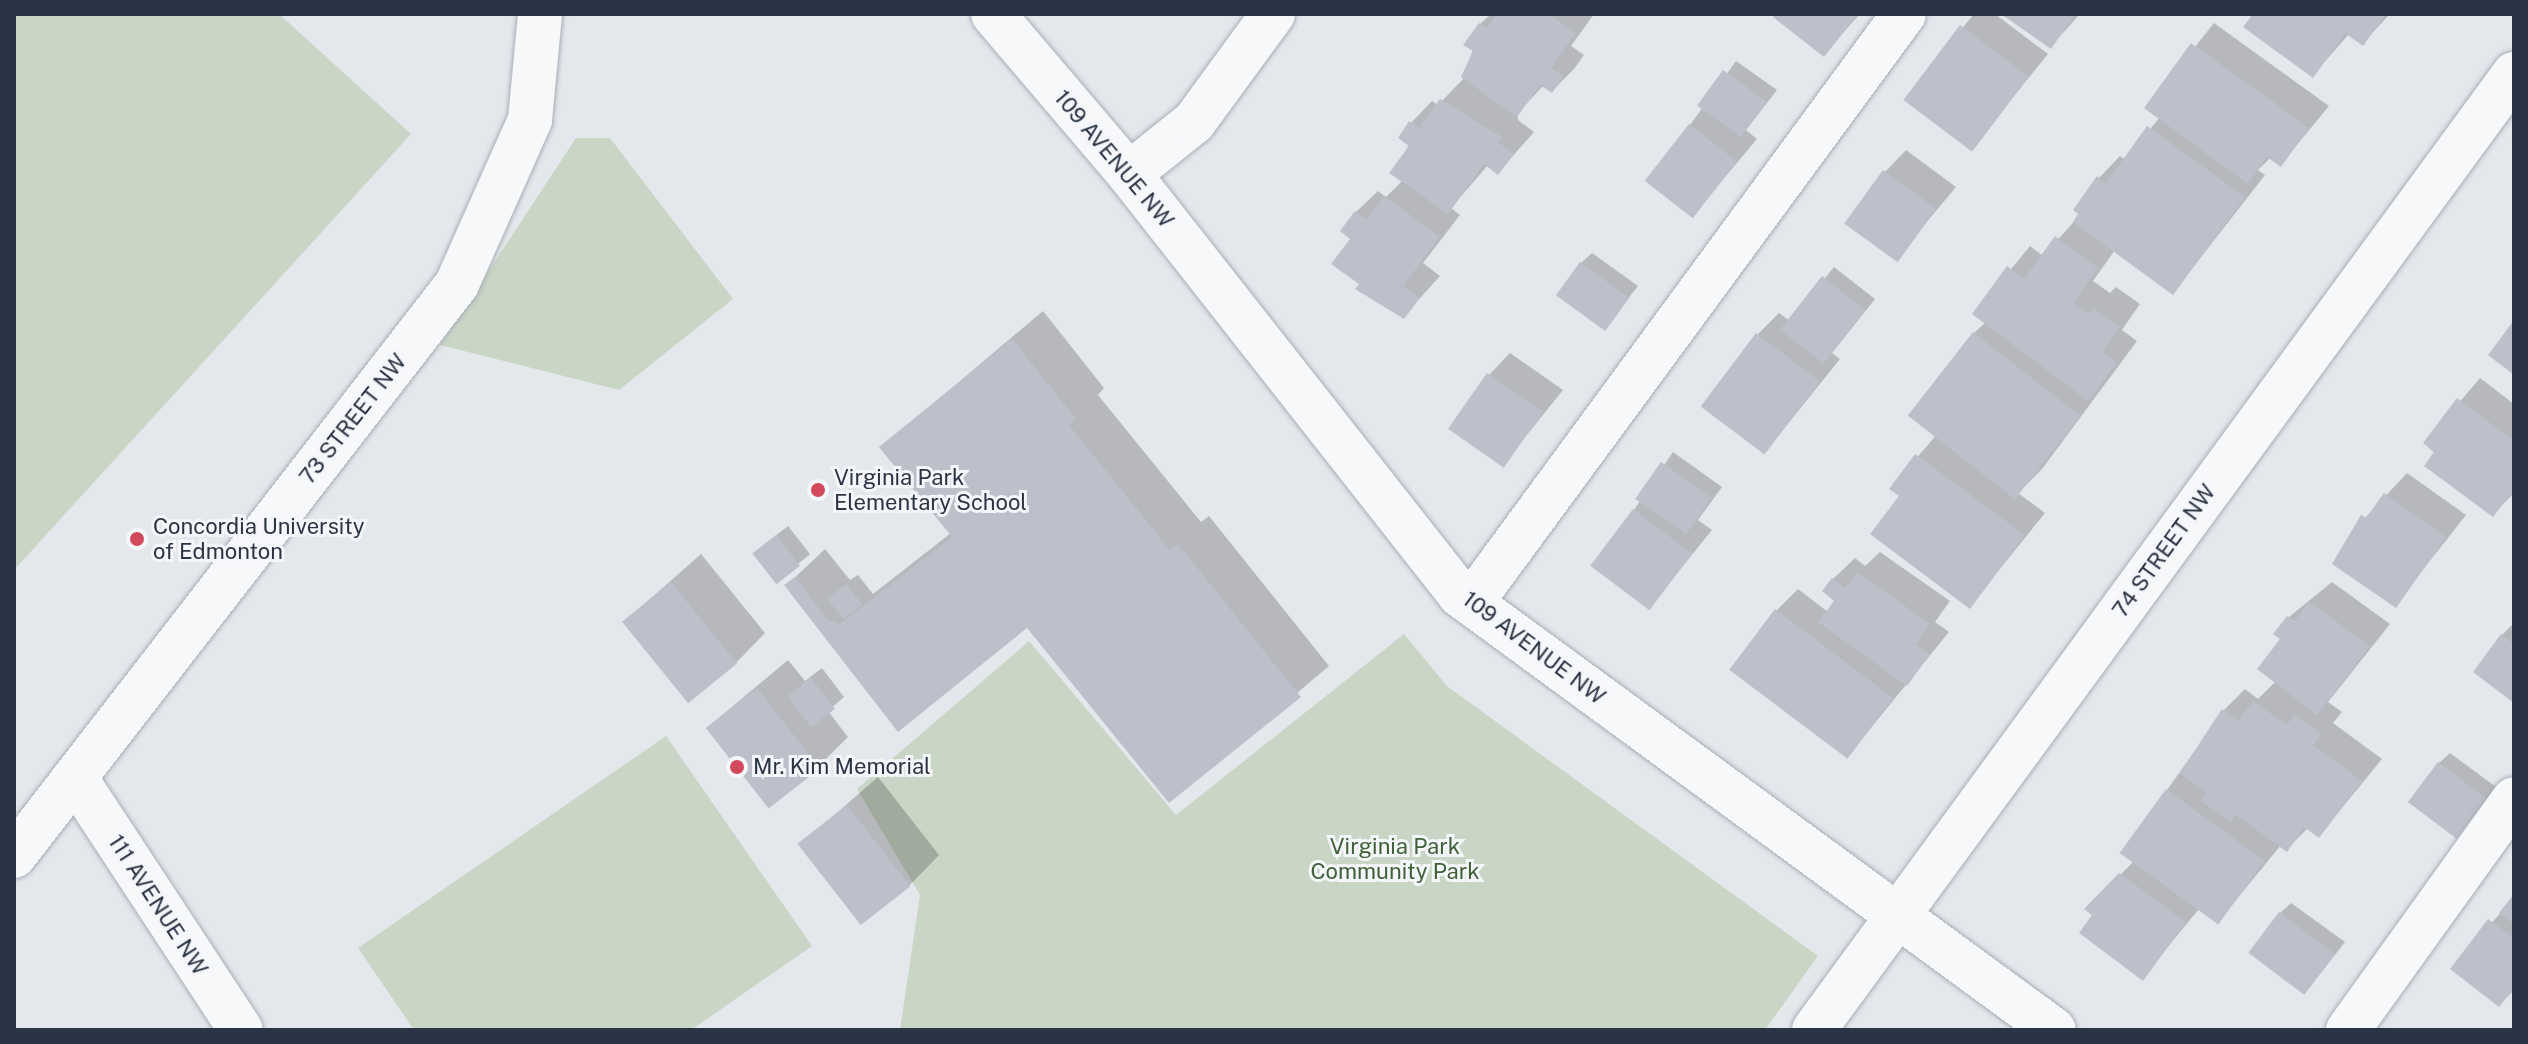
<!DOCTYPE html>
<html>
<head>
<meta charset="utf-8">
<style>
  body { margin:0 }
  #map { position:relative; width:2528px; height:1044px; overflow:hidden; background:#e4e7ec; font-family:"Public Sans",sans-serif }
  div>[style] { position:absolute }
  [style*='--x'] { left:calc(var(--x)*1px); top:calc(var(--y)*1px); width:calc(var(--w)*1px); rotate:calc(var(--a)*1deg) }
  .green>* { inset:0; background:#c9d6c5 }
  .shadow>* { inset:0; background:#0003; transform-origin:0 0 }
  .building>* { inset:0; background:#bbc0ca; transform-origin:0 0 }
  .roads { filter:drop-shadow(0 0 2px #a9aeb7) drop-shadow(0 0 2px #a9aeb7) }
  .minor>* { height:44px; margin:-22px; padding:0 22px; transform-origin:22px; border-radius:22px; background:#f7f8fa }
  .dots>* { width:22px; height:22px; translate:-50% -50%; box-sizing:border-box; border:4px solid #f4f6f9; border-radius:50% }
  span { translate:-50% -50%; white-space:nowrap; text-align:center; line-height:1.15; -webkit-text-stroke:6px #f4f6f9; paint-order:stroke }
  .street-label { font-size:22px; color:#2b3445 }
  .poi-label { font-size:22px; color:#2b3445 }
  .left { translate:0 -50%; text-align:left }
  .park-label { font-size:22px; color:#3f6138 }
  .frame { position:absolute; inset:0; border:16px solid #2b3445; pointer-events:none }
</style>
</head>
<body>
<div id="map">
  <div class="green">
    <div style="clip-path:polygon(14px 14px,279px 14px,411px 134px,14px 570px)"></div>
    <div style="clip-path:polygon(576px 138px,610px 138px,733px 299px,619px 390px,440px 345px)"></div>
    <div style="clip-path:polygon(1404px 634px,1447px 686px,1818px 956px,1765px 1030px,900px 1030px,920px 895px,857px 789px,1029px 641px,1176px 815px)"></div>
    <div style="clip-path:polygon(666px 736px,812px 946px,691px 1030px,414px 1030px,358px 948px)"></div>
  </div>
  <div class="shadow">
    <div style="clip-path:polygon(1491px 14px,1594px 14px,1571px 46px,1584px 55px,1574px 69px,1552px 91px,1544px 85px,1518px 113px,1518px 120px,1534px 132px,1498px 173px,1488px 165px,1451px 208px,1460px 215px,1423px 263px,1440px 276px,1404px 316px,1362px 283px,1352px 238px,1356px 212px,1378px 191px,1386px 197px,1403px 180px,1411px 123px,1432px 101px,1438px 105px,1465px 77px,1480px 24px)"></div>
    <div style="clip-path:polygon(1778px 14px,1860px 14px,1824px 54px)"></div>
    <div style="clip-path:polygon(1974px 14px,1995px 14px,2048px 54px,1972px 148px,1944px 50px)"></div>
    <div style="clip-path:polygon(2004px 14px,2080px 14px,2051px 46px)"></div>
    <div style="clip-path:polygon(2255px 14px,2390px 14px,2362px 44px,2349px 34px,2313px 75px)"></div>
    <div style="clip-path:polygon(2214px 23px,2329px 106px,2281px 164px,2271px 157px,2258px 170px,2265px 175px,2173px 293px,2115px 250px,2093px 281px,2110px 293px,2116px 287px,2140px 304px,2122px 330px,2137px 341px,2042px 469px,2018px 493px,2045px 513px,1970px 606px,1901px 496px,1891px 488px,1938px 433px,1974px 333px,1986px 322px,1975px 313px,2030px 246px,2043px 256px,2081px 214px,2099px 178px,2120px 156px,2125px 160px,2160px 117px,2147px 107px)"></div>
    <div style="clip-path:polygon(1736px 61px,1777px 90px,1746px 130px,1757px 139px,1693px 215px,1690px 125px)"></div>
    <div style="clip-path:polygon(1906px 150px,1956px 187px,1895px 260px,1885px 172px)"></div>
    <div style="clip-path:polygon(1592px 253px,1638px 286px,1605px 328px,1581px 263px)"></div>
    <div style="clip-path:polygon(1834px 267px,1875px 299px,1832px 353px,1840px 359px,1765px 452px,1758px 334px,1779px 313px,1790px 321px)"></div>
    <div style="clip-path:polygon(1043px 311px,1104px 388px,1098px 395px,1201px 522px,1209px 516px,1329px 666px,1169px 801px,1027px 625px,898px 729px,787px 585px,825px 549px,850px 580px,858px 575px,873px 594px,951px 533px,882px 447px)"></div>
    <div style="clip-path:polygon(1510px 353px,1563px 390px,1502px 466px,1489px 375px)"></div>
    <div style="clip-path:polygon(2480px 378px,2514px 404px,2514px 493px,2492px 515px,2425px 443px)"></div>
    <div style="clip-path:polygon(1673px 452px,1722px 487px,1698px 520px,1712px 530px,1649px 608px,1634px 510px)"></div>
    <div style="clip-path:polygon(2407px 473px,2466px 515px,2395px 605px,2350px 534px)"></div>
    <div style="left:788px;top:526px;width:36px;height:43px;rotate:52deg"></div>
    <div style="clip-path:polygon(1880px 552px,1950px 601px,1935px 622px,1949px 632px,1848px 756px,1776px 611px,1798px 589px,1828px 612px,1837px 601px,1833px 579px,1855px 558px,1865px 566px)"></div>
    <div style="clip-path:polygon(701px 554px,765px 633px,736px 663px,624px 622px)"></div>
    <div style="clip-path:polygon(2332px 582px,2390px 624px,2328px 702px,2342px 712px,2333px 723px,2382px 759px,2319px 836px,2308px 828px,2287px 849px,2281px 845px,2218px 922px,2199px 909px,2142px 978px,2087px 909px,2134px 861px,2167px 790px,2224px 710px,2245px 689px,2258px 699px,2276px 681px,2289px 617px)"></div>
    <div style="clip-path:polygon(2513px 624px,2514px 625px,2514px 701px,2502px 635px)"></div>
    <div style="clip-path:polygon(788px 660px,805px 681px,822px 668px,844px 697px,828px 711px,848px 737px,818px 767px,708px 727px)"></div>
    <div style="clip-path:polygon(2450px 753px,2496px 787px,2457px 836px,2439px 763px)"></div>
    <div style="clip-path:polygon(878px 777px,939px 855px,910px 885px,801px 844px)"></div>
    <div style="clip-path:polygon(2514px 897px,2514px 990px,2499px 1005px,2452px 969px)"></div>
    <div style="clip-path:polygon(2291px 903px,2345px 942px,2306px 992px,2280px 913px)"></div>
  </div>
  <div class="building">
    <div style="clip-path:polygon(1497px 14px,1549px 14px,1576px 33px,1551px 68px,1564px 77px,1552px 93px,1540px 85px,1517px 117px,1461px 77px,1473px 51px,1463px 45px,1479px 23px,1487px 28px)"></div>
    <div style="clip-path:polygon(1775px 14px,1858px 14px,1824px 57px,1773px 17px)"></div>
    <div style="clip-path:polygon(2001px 14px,2075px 14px,2051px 49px)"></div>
    <div style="clip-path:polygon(2253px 14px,2386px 14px,2363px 46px,2345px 33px,2313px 78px,2243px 27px)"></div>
    <div style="left:1960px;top:25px;width:86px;height:94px;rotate:37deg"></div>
    <div style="clip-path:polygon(2191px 43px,2309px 128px,2281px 167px,2267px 157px,2248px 184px,2144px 108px)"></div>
    <div style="left:1723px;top:70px;width:54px;height:44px;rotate:36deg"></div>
    <div style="clip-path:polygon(1440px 99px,1502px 137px,1498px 142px,1514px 154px,1498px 175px,1484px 164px,1448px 214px,1389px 173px,1409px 146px,1398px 138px,1409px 121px,1419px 128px)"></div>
    <div style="left:1689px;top:124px;width:61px;height:72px;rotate:38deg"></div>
    <div style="clip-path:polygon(2147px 126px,2245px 197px,2173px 295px,2073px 222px,2078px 214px,2073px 210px,2097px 176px,2106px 183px)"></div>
    <div style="left:1883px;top:170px;width:66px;height:66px;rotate:36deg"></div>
    <div style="clip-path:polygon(1384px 196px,1440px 237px,1403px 286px,1420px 298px,1404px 319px,1355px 289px,1359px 284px,1331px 264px,1350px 239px,1340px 231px,1355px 211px,1366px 220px)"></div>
    <div style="clip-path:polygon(2055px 236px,2098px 268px,2073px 303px,2089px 314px,2093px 308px,2120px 327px,2102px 352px,2117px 363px,2088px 401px,1972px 314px,2007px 266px,2024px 279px)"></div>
    <div style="left:1580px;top:262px;width:61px;height:41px;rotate:36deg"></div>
    <div style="left:1822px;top:276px;width:55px;height:68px;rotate:38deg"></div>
    <div style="clip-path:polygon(2514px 320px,2514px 375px,2488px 355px)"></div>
    <div style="left:1973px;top:332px;width:136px;height:106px;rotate:38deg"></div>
    <div style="left:1756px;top:333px;width:80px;height:92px;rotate:37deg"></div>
    <div style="clip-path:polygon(1012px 339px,1076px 419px,1069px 425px,1170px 550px,1178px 544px,1301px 697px,1169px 803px,1027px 628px,898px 732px,784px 585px,795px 577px,828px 620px,840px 624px,952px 537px,879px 447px)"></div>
    <div style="left:1487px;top:373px;width:68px;height:68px;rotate:35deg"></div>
    <div style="clip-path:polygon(2457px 398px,2514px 441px,2514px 489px,2493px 517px,2424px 466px,2434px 452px,2423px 443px)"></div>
    <div style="clip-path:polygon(1915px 454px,2025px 535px,1970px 609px,1870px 534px,1899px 496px,1889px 489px)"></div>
    <div style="left:1661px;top:462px;width:62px;height:45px;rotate:35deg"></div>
    <div style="clip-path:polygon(2384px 493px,2446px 537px,2396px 608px,2332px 564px,2361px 515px,2366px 518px)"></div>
    <div style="left:1633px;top:509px;width:74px;height:71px;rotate:37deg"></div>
    <div style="left:776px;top:535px;width:39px;height:30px;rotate:52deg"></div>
    <div style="clip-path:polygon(1857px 572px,1930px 624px,1915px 645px,1930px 654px,1907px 686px,1818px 622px,1834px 601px,1822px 591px,1832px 578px,1845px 588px)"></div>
    <div style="left:671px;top:582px;width:105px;height:63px;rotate:51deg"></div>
    <div style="left:846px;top:584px;width:26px;height:24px;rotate:51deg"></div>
    <div style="clip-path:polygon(2309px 602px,2370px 646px,2317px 715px,2257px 669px,2280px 639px,2273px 634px,2287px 616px,2295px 621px)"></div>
    <div style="left:1775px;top:609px;width:148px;height:76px;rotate:37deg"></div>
    <div style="clip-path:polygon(2501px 634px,2514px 644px,2514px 703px,2473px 672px)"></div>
    <div style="left:811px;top:678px;width:39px;height:30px;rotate:52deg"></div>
    <div style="left:757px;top:688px;width:102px;height:65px;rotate:52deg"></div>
    <div style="clip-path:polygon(2253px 701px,2287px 725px,2294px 714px,2322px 734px,2313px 745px,2362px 781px,2319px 838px,2304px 827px,2287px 852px,2236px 815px,2230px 822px,2200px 800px,2206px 793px,2180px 773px,2222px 709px,2238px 721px)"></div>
    <div style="left:2438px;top:762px;width:61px;height:50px;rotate:37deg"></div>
    <div style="left:2166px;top:789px;width:122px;height:79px;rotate:36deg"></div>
    <div style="left:847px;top:805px;width:103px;height:63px;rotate:52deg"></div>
    <div style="clip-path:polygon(2119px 873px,2186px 922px,2143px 981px,2079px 933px,2092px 915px,2084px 909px)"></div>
    <div style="clip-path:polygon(2514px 894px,2514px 924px,2499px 913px)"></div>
    <div style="left:2279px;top:912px;width:70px;height:51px;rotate:37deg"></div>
    <div style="clip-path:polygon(2488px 919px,2514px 938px,2514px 988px,2499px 1007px,2450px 969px)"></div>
  </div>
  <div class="roads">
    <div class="minor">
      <div style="--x:993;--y:14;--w:210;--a:49.6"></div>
      <div style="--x:1129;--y:174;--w:536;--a:51.82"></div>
      <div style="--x:1460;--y:595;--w:736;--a:36.22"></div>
      <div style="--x:1129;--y:174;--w:83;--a:-38.7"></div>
      <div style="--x:1194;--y:122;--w:134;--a:-53.8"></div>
      <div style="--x:1471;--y:603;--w:731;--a:-53.68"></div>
      <div style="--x:76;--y:779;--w:300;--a:56.7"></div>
      <div style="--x:14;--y:856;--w:723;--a:-52.24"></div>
      <div style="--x:457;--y:284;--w:180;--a:-66"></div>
      <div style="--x:530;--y:120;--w:106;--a:-84.6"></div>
      <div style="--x:1814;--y:1030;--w:1185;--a:-53.79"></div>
      <div style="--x:2348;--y:1030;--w:284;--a:-54.3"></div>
    </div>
  </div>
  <div class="dots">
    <div style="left:818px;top:490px;background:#d1495b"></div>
    <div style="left:137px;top:539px;background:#d1495b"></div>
    <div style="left:737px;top:767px;background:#d1495b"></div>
  </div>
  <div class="street-label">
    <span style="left:1114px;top:159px;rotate:50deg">109 AVENUE NW</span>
    <span style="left:353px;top:419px;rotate:-52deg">73 STREET NW</span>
    <span style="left:2164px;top:551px;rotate:-54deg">74 STREET NW</span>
    <span style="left:1534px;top:648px;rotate:37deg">109 AVENUE NW</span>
    <span style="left:158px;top:905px;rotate:57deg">111 AVENUE NW</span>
  </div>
  <div class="poi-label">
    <span class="left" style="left:834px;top:490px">Virginia Park<br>Elementary School</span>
    <span class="left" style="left:153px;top:539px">Concordia University<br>of Edmonton</span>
    <span class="left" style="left:753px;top:767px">Mr. Kim Memorial</span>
  </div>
  <div class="park-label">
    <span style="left:1395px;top:859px">Virginia Park<br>Community Park</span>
  </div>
  <div class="frame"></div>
</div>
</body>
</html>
